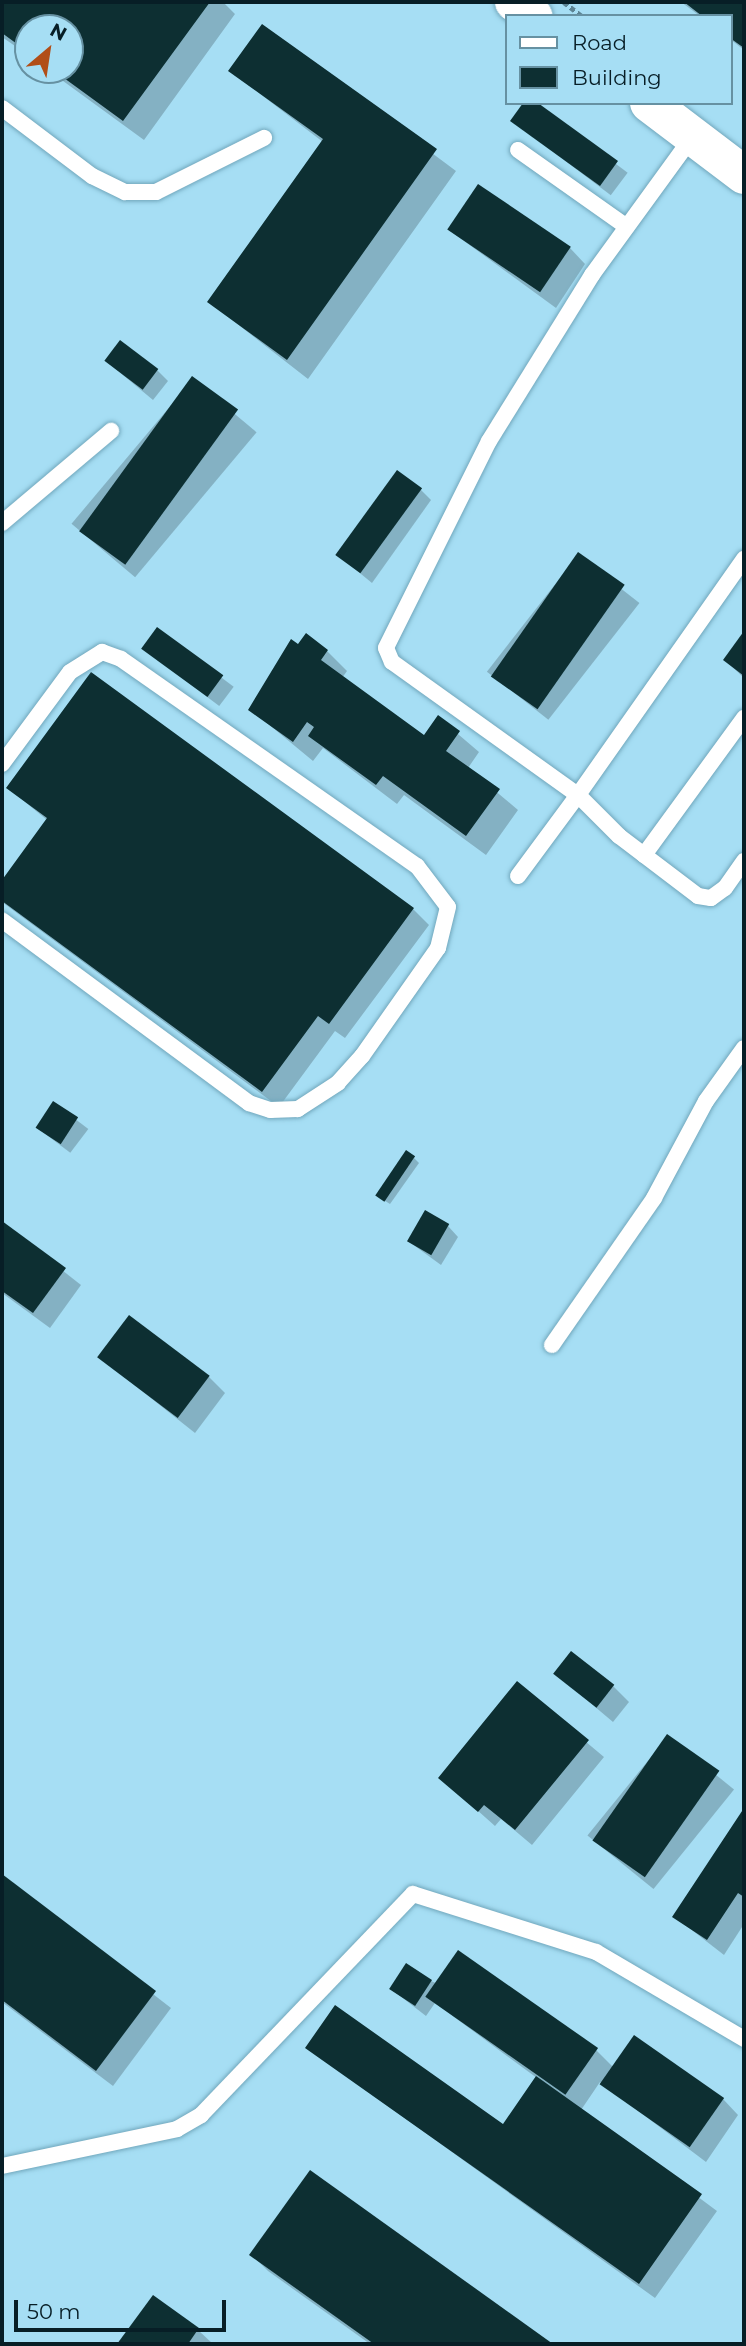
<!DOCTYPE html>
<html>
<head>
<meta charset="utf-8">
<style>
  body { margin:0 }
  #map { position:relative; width:746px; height:2346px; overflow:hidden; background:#a6def4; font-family:Montserrat,sans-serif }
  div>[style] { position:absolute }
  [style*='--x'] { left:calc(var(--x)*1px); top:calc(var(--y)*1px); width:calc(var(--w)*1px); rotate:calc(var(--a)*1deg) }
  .shadow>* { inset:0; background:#0003; transform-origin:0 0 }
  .building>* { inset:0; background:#0d2f32; transform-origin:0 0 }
  .path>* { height:4.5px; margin-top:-2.25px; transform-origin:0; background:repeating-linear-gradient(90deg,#5c8494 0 5px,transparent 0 8.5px) }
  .roads { filter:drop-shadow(0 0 2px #71a7bc) drop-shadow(0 0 2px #71a7bc) }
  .lane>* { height:16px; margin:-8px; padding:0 8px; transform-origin:8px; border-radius:8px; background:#fff }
  .secondary>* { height:38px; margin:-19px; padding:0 19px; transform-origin:19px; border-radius:19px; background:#fff }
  span { translate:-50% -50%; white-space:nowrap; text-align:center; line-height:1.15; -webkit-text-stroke:7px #a6def4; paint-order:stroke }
  .frame { position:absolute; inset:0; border:4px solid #071e26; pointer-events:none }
  .legend { position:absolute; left:505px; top:14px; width:228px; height:91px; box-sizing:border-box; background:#a6def4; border:2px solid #6691a2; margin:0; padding:9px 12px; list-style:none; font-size:21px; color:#071e26 }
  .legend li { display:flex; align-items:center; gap:14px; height:35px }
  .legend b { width:35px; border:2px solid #6691a2 }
  .north { position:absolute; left:14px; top:14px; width:70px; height:70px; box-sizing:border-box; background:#a6def4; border:2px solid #6691a2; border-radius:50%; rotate:29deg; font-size:19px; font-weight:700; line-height:28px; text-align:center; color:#071e26 }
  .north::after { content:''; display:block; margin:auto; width:24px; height:32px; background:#b14e18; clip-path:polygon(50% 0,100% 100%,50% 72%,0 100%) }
  .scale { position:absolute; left:14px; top:2300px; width:212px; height:32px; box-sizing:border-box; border:4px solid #071e26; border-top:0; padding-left:9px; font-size:21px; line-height:24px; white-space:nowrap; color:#071e26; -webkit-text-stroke:5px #a6def4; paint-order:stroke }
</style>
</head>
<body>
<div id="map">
  <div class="shadow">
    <div style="clip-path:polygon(2px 2px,223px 2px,235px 14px,144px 140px,48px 70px,70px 70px,70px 28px,28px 28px,28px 55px,2px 37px)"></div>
    <div style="clip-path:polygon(681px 2px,744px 2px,744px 50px,730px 39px,730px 16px,700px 16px)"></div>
    <div style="clip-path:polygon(262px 26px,456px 171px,308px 379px,209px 302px,323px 142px,230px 71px)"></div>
    <div style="left:535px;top:103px;width:116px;height:28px;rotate:37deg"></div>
    <div style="clip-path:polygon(449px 230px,570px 248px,585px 264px,556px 308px)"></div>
    <div style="clip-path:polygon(106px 361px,157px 370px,168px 381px,153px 400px)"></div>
    <div style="left:193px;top:379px;width:83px;height:189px;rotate:40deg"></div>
    <div style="clip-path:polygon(420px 489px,431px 500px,372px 583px,339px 556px)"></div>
    <div style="left:578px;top:555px;width:78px;height:148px;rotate:38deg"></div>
    <div style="left:157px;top:629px;width:96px;height:24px;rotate:37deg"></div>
    <div style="clip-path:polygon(744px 634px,744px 678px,725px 660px)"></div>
    <div style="clip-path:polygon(298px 647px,327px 651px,347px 671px,342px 678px,424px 737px,438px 717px,479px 752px,468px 768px,518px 810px,486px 855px,404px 795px,397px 804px,323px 748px,313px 761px,250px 709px)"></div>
    <div style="clip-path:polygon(8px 788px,413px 909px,429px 925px,345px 1038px,335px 1031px,279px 1107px,2px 902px,2px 882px,47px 820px)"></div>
    <div style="left:54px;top:1103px;width:43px;height:30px;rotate:37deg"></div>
    <div style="clip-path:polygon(414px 1158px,419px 1163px,390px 1204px,382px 1199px)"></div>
    <div style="clip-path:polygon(2px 1223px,81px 1285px,50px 1328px,2px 1293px)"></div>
    <div style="clip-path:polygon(448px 1226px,458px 1237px,441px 1265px,408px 1241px)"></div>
    <div style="clip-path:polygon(99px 1357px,209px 1377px,225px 1393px,195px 1433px)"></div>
    <div style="clip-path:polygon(556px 1674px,613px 1686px,629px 1702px,613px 1722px)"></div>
    <div style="clip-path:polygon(517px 1684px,604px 1757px,532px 1845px,501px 1819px,495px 1826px,440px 1777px)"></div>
    <div style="left:668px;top:1736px;width:85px;height:128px;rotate:39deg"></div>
    <div style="clip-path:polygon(744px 1812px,744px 1924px,724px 1955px,675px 1917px)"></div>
    <div style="clip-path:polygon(2px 1877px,171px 2008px,113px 2086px,2px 2002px)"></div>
    <div style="clip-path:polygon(431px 1981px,596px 2050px,613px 2067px,723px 2099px,738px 2115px,706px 2162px,600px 2082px,581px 2110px,717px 2211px,655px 2298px,307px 2048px,504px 2126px,537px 2078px,435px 2003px,426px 2016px,391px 1989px)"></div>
    <div style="clip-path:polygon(311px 2173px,550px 2344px,370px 2344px,268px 2271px,252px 2255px)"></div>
    <div style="clip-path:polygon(153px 2298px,198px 2330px,213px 2344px,120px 2344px)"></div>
  </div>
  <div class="building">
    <div style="clip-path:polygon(2px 2px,210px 2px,123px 121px,53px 70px,70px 70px,70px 28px,28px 28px,28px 52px,2px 33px)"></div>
    <div style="clip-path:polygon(684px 2px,744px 2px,744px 48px,730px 38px,730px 16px,702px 16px)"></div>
    <div style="clip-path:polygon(262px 24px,437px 149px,287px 360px,207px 302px,323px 139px,228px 71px)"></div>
    <div style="clip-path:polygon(523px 103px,538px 103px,618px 161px,600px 186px,510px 121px)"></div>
    <div style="left:478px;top:184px;width:112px;height:55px;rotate:34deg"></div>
    <div style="left:120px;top:340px;width:48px;height:26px;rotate:37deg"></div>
    <div style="left:192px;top:376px;width:57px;height:192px;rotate:36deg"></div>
    <div style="left:397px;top:470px;width:31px;height:105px;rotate:36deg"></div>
    <div style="left:578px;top:552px;width:57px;height:152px;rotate:35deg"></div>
    <div style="left:157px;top:627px;width:82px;height:27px;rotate:36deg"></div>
    <div style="clip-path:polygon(744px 631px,744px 676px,723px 660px)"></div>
    <div style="clip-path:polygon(306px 633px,328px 650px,321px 660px,424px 735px,438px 715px,460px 731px,446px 751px,500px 789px,466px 836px,383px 776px,376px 785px,308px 736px,314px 727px,307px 722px,293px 742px,248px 710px,291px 639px,298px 644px)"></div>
    <div style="clip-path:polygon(91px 672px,414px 908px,329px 1024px,318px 1016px,262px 1092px,2px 901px,2px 880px,47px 818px,6px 788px)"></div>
    <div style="left:53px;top:1101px;width:30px;height:32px;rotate:33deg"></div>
    <div style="left:406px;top:1150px;width:11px;height:55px;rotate:34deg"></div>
    <div style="left:425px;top:1210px;width:28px;height:36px;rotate:30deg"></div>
    <div style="clip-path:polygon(2px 1221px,66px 1268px,33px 1313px,2px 1291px)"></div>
    <div style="left:129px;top:1315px;width:101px;height:53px;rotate:37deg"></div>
    <div style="left:571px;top:1651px;width:55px;height:29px;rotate:38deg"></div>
    <div style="clip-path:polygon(517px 1681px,589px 1740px,515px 1830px,484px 1805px,478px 1812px,438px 1778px)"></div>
    <div style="left:667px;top:1734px;width:64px;height:130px;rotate:35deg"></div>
    <div style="clip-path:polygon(744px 1808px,744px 1897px,738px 1893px,707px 1940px,672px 1917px)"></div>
    <div style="clip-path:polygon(2px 1874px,156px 1991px,96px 2071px,2px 2000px)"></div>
    <div style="left:458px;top:1950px;width:171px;height:57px;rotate:35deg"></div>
    <div style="left:406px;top:1963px;width:31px;height:31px;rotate:33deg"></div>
    <div style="clip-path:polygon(335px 2005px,503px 2124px,536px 2076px,702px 2194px,639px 2284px,305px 2048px)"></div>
    <div style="left:634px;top:2035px;width:110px;height:60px;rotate:35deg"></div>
    <div style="clip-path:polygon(310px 2170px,553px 2344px,374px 2344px,249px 2255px)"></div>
    <div style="clip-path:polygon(153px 2295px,199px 2328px,188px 2344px,117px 2344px)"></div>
  </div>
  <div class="path">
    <div style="--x:564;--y:2;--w:23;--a:38"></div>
  </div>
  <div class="roads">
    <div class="lane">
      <div style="--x:2;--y:108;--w:113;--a:37.1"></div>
      <div style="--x:92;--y:176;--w:37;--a:26"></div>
      <div style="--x:125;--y:192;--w:31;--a:0"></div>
      <div style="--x:156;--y:192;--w:121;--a:-26.6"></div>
      <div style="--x:693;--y:136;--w:172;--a:126"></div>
      <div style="--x:592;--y:275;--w:195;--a:121.8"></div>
      <div style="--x:489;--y:441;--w:231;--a:116.5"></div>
      <div style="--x:386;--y:648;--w:15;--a:67"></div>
      <div style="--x:392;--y:662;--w:229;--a:35.6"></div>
      <div style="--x:578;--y:795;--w:289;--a:-54.9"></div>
      <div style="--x:518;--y:150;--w:133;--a:35.2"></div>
      <div style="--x:2;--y:523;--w:143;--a:-40.2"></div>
      <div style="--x:2;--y:764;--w:114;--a:-53.5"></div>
      <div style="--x:70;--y:672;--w:38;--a:-32"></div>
      <div style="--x:102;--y:652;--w:20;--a:20"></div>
      <div style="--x:121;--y:659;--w:361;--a:35"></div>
      <div style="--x:417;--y:866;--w:51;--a:52.9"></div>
      <div style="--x:448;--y:907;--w:42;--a:103.7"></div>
      <div style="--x:438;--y:948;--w:132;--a:125.1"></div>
      <div style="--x:362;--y:1056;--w:36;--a:132"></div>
      <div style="--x:338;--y:1083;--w:48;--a:147"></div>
      <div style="--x:298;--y:1109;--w:28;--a:178"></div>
      <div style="--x:270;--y:1110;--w:22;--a:-162"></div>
      <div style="--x:249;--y:1103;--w:307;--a:-143.5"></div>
      <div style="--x:644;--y:855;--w:170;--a:-53.9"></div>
      <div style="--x:518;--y:876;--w:101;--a:-53.5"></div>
      <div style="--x:578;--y:795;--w:58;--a:45"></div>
      <div style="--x:619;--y:836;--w:99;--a:37.2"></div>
      <div style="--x:698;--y:896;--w:13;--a:9"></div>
      <div style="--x:711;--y:898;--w:17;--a:-36"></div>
      <div style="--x:725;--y:888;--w:33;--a:-55"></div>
      <div style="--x:552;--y:1345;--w:179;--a:-55.2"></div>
      <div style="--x:654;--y:1198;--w:110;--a:-61.8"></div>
      <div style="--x:706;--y:1101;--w:65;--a:-54.4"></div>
      <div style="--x:2;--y:2166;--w:179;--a:-11.9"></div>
      <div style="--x:177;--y:2129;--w:28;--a:-30"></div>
      <div style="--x:201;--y:2115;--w:306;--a:-46.2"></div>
      <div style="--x:413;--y:1894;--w:192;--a:17.6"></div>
      <div style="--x:596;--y:1952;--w:172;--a:30.4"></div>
    </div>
    <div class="secondary">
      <div style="--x:514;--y:2;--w:24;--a:36"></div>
      <div style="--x:649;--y:103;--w:119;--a:37.2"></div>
    </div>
  </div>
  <div class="frame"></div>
  <ul class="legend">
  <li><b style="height:9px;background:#fff"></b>Road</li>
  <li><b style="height:19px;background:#0d2f32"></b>Building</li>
  </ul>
  <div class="north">N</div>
  <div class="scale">50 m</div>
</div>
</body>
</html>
